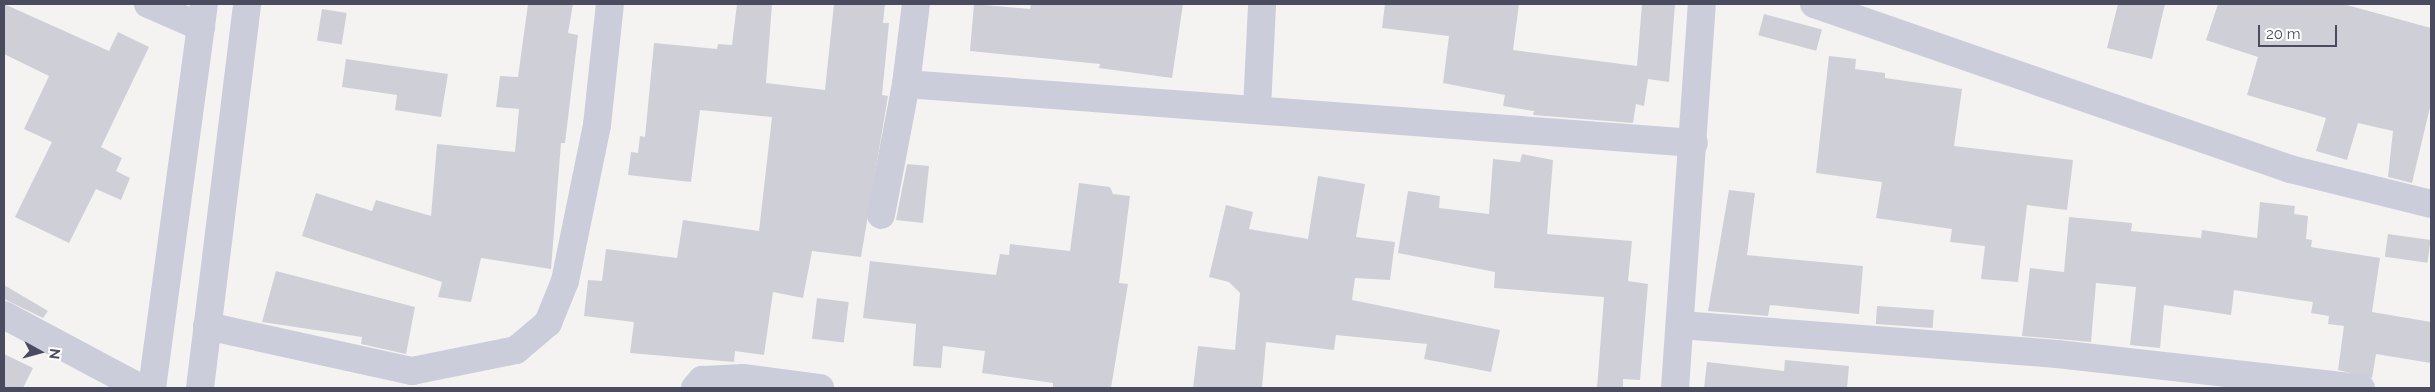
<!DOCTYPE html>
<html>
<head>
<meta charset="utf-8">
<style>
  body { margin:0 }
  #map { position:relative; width:2435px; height:392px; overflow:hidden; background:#f4f3f2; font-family:Raleway,sans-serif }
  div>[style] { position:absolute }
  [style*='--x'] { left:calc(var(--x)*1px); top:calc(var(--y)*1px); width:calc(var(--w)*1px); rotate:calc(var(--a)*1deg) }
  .building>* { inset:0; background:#cfcfd7; transform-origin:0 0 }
  .minor>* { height:28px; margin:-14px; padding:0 14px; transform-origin:14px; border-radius:14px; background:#cccddb }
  span { translate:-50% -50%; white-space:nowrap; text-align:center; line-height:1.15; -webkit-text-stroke:5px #fff; paint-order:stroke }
  .frame { position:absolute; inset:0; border:5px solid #4a4b5f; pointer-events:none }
  .north { position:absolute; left:15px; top:327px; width:50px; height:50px; -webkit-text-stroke:4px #fff; paint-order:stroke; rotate:97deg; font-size:14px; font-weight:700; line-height:20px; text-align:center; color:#4a4b5f }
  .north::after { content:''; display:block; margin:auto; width:18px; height:22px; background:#4a4b5f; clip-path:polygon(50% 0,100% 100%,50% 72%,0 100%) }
  .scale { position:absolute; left:2258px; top:25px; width:79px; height:22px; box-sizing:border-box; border:2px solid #4a4b5f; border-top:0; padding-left:6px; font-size:15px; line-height:18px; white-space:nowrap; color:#4a4b5f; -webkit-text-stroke:4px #fff; paint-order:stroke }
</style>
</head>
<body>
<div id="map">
  <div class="building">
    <div style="clip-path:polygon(4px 4px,109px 51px,118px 32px,149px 47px,101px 147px,122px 158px,116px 171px,130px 178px,121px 200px,96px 189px,69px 243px,15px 217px,52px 142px,24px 129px,49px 76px,4px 54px)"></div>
    <div style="clip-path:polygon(528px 4px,573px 4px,568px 33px,578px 35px,565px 143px,561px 143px,551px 269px,481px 258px,471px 302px,438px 297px,442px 282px,302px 236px,316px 193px,372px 211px,376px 200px,431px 216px,437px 144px,515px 152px,519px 109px,496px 107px,500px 76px,518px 77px)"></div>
    <div style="clip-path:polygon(737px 4px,772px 4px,766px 83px,825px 90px,834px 4px,885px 4px,883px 23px,889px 23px,882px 95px,888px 96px,861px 257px,812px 251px,803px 298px,773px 292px,764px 355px,735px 351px,734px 362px,630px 353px,634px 322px,584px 316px,588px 280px,602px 281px,606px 249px,677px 258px,683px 220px,759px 231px,772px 117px,700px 110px,691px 182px,628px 175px,631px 152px,638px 153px,640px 136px,645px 137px,654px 43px,717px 49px,718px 44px,732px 45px)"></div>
    <div style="clip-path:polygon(974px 4px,1030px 9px,1031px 4px,1183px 4px,1172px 78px,1099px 68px,1100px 64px,970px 51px)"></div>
    <div style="clip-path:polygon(1385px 4px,1519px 4px,1513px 50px,1637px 66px,1642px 4px,1675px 4px,1669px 82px,1648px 79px,1644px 106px,1636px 104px,1633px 123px,1533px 115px,1534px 111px,1503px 106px,1505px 95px,1443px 83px,1449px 36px,1382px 28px)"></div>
    <div style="clip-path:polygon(2118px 4px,2165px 4px,2152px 59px,2107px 48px)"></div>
    <div style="clip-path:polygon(2218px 4px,2343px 4px,2431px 28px,2431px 103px,2412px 183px,2388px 177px,2393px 131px,2358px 123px,2347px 160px,2316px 151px,2326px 118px,2247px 95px,2258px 57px,2206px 40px)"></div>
    <div style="left:322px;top:9px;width:25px;height:32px;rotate:9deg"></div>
    <div style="left:1764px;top:14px;width:60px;height:22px;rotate:15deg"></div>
    <div style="clip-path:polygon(1829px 56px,1856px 59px,1855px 69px,1885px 73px,1885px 78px,1962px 89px,1954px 146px,2073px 160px,2067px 210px,2027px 205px,2018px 282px,1981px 279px,1985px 246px,1950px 242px,1952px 229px,1876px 218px,1882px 182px,1816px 173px)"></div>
    <div style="clip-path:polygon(346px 59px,448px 74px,441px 117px,395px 110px,397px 95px,342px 87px)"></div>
    <div style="clip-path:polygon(1522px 154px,1553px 160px,1547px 234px,1632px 241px,1628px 281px,1648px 284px,1640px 380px,1623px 379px,1623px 388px,1597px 388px,1604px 297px,1494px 288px,1495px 272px,1398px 253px,1408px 191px,1440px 196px,1439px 208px,1489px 214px,1493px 159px,1520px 162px)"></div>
    <div style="clip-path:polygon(907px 164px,929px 166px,923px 223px,896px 220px)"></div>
    <div style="clip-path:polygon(1318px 176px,1365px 184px,1356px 237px,1395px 242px,1390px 280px,1355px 278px,1352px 300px,1500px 330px,1491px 372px,1424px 359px,1427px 344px,1336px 335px,1334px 350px,1266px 342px,1262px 388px,1193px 388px,1198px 346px,1235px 350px,1240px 293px,1229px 282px,1209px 277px,1226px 205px,1253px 212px,1249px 229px,1308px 239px)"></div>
    <div style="clip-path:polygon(1079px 183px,1110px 187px,1113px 194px,1130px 196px,1119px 283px,1128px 284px,1111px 388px,1053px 388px,1053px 383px,982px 373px,985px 351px,943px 346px,941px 368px,913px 366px,916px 324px,863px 318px,870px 261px,996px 275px,1000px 254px,1009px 255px,1010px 244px,1070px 251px)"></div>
    <div style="clip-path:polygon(1729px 190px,1755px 193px,1747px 255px,1863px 266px,1859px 314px,1770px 305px,1768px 316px,1708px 311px)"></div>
    <div style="clip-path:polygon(2260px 202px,2295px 206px,2294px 214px,2308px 216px,2306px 239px,2312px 240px,2311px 247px,2380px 258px,2372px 312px,2431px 322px,2431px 363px,2376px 354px,2372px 378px,2338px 370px,2344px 326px,2328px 324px,2329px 316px,2311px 313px,2313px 302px,2234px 290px,2231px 315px,2164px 305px,2160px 348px,2130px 345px,2136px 287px,2096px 283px,2091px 342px,2022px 336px,2030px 268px,2064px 272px,2069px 217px,2132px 223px,2131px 231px,2201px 238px,2202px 230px,2257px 238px)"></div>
    <div style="left:2388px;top:234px;width:43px;height:23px;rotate:8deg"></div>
    <div style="clip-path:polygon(276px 271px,415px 307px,406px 354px,361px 344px,362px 337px,262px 322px)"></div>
    <div style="clip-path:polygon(4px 285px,48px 311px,43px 318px,4px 299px)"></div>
    <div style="left:817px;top:298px;width:32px;height:41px;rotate:7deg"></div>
    <div style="left:1877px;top:306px;width:57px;height:18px;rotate:4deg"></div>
    <div style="clip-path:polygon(4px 354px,33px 368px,23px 388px,4px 388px)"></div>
    <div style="clip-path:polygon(1785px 360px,1849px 366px,1847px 388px,1704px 388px,1707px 362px,1784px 371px)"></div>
  </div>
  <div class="minor">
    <div style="--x:148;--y:4;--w:58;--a:23.5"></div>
    <div style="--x:1814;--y:4;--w:504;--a:19.12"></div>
    <div style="--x:2290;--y:169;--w:145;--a:13.9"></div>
    <div style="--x:906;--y:84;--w:790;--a:4.28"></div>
    <div style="--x:1257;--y:108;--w:104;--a:-87.2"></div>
    <div style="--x:881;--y:215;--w:133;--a:-79.2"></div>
    <div style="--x:906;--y:84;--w:81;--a:-82.9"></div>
    <div style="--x:4;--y:315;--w:155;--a:28.1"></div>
    <div style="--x:1681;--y:325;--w:377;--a:4.4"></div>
    <div style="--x:2057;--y:354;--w:306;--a:6.4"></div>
    <div style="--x:207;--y:326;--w:210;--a:12.4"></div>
    <div style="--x:412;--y:371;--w:106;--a:-11.4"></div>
    <div style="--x:516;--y:350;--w:42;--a:-40.2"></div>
    <div style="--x:548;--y:323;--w:45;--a:-68"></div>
    <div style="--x:565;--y:281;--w:159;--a:-78.4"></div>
    <div style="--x:597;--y:125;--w:122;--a:-83.9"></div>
    <div style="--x:152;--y:388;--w:388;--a:-82.3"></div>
    <div style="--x:200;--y:388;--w:387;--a:-83"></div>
    <div style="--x:695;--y:388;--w:11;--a:-49"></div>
    <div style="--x:702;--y:380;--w:41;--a:-2.8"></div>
    <div style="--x:743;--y:378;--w:78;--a:7.4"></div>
    <div style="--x:1675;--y:388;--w:385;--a:-86"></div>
  </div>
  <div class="frame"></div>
  <div class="north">N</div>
  <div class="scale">20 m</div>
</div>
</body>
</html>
